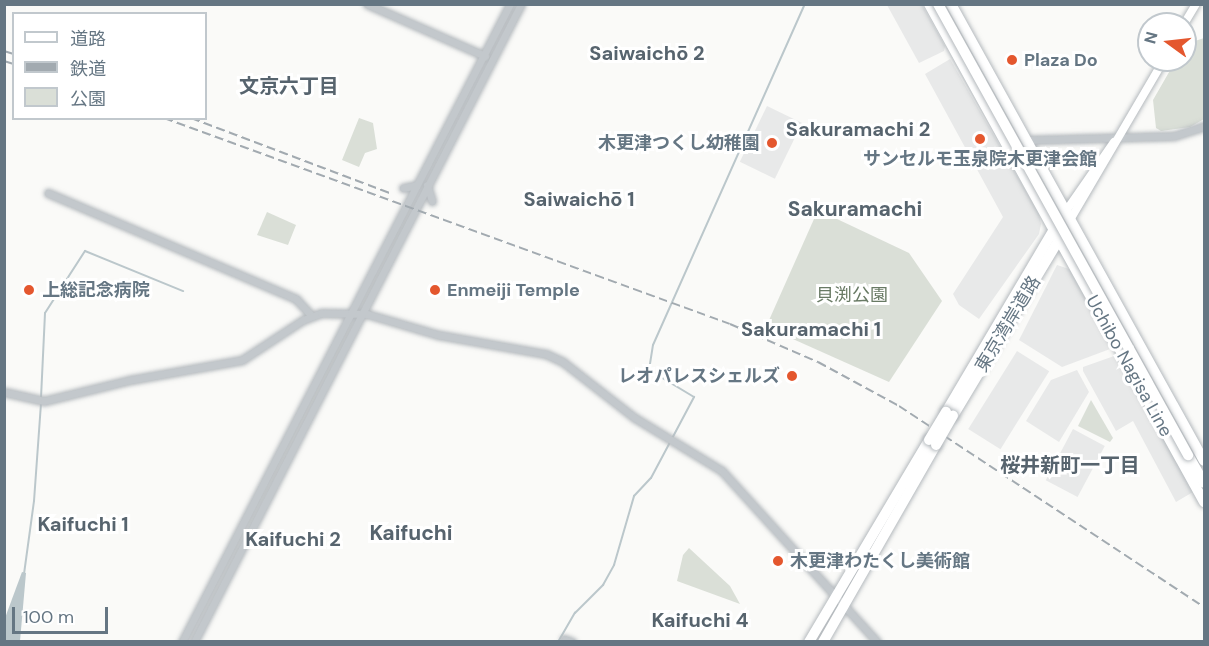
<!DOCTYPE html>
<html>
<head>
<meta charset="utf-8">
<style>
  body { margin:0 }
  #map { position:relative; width:1209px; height:646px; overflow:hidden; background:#fafaf8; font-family:"DM Sans","Noto Sans JP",sans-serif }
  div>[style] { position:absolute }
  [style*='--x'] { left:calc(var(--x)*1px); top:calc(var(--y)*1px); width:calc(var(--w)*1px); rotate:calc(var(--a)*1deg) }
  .built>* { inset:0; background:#e8e9e9; transform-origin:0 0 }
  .green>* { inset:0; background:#dadfd7 }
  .water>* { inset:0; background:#bbc7cb }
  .stream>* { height:2px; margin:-1px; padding:0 1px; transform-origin:1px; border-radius:1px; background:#bbc7cb }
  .roads { filter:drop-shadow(0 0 2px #b5babe) drop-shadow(0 0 2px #b5babe) }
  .minor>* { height:7px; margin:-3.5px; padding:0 3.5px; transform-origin:3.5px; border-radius:3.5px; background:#c3c8cc }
  .major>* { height:8px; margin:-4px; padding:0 4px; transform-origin:4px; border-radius:4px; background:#fff }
  .highway>* { height:10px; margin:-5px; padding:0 5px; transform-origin:5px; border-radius:5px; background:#fff }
  .rail>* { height:2px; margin-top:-1px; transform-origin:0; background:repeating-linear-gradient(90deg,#a2aab0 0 9px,transparent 0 13.5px) }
  .bridges { filter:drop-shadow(0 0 2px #b4b9bd) drop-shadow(0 0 2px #b4b9bd) }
  .highway-bridge>* { height:10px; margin:-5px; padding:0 5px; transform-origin:5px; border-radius:5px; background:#fff }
  .dots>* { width:16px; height:16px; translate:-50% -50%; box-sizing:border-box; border:3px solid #fff; border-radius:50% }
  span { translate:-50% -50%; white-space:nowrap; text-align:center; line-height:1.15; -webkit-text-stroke:6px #fff; paint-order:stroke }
  .poi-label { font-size:18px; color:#657683; font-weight:700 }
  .left { translate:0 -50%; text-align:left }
  .right { translate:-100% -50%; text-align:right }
  .park-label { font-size:18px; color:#687a64 }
  .street-label { font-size:18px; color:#657683 }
  .neighbourhood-label { font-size:20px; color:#57646e; font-weight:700 }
  .quarter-label { font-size:21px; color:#57646e; font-weight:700 }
  .frame { position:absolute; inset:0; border:6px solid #657683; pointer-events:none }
  .legend { position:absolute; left:12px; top:12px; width:195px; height:108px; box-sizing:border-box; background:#fff; border:2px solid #c1c8cd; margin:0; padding:8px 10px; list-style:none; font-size:18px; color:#657683 }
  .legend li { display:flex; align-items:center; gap:12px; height:30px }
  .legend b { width:30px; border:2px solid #c1c8cd }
  .north { position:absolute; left:1137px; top:12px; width:60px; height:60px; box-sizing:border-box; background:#fff; border:2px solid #c1c8cd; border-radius:50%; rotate:285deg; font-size:16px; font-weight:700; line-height:24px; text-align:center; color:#657683 }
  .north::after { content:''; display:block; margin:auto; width:21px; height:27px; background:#e4572e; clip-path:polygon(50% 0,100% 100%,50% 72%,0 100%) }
  .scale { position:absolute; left:12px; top:607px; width:96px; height:27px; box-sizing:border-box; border:3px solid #657683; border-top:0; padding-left:8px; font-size:18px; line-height:21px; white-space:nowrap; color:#657683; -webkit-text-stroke:4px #fff; paint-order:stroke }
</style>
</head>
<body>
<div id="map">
  <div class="built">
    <div style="clip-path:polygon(887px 5px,922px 5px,945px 46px,944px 51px,919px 63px)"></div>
    <div style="clip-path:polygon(950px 59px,1039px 214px,1041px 224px,1039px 234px,979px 319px,959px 305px,953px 294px,1003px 217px,925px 74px)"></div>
    <div style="left:767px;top:106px;width:39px;height:62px;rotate:26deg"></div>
    <div style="clip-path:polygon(1057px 265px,1069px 269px,1112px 345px,1110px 349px,1062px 367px,1019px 340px)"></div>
    <div style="left:1017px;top:351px;width:38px;height:92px;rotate:32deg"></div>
    <div style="clip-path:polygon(1117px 355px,1193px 492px,1176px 502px,1133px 421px,1116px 431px,1083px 371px,1083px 367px)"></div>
    <div style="clip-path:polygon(1077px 370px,1089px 392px,1059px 442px,1026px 421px,1051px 380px)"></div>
    <div style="left:1073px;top:429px;width:36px;height:58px;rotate:28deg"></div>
  </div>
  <div class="green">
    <div style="clip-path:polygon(1204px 38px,1204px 119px,1190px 127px,1161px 131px,1156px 128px,1153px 100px,1176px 60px,1185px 60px,1186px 44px)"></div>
    <div style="clip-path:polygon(359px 118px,373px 123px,377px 149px,365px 153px,359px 167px,342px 160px)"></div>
    <div style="clip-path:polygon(818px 210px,909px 253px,942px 301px,889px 382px,766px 327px)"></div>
    <div style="clip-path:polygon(267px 212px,296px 225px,288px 245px,257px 235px)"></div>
    <div style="clip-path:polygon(1091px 400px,1113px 438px,1110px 442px,1078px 426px)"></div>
    <div style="clip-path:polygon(689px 548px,730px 586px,740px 604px,677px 581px,683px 555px)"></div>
  </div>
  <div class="water">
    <div style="clip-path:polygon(22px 572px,26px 573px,20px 641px,5px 641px,5px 618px)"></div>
  </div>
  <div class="stream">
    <div style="--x:41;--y:398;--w:85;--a:-87.3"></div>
    <div style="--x:45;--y:313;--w:74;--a:-57.2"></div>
    <div style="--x:85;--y:251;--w:106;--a:22.2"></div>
    <div style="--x:24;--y:574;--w:74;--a:-82.2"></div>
    <div style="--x:34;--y:501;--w:97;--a:-85.9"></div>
    <div style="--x:558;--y:642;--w:34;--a:-60"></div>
    <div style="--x:575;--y:613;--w:40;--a:-45"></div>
    <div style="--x:603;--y:585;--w:23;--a:-61"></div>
    <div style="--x:614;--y:565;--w:72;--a:-73.8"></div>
    <div style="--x:634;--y:496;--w:25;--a:-47"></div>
    <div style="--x:651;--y:478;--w:92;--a:-62"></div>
    <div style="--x:694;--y:397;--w:52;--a:-149"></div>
    <div style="--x:649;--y:370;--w:25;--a:-81"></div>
    <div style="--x:653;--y:345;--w:373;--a:-66"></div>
  </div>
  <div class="roads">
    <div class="minor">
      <div style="--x:367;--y:4;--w:129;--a:23.8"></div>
      <div style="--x:1028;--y:140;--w:146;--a:-1.6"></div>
      <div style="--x:1174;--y:136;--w:32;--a:-18"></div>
      <div style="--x:427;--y:185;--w:17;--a:73"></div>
      <div style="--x:403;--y:188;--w:14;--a:-12"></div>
      <div style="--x:48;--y:193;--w:270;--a:23.1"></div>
      <div style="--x:296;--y:299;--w:22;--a:47"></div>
      <div style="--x:4;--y:392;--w:41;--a:12.7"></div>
      <div style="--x:44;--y:401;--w:89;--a:-13.7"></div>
      <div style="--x:130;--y:380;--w:114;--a:-10.1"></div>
      <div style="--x:242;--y:360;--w:73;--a:-33.3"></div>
      <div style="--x:303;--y:320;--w:19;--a:-21"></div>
      <div style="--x:321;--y:313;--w:46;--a:1.2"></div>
      <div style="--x:367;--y:314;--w:75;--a:16.3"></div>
      <div style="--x:439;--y:335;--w:109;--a:10.1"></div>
      <div style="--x:546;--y:354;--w:19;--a:25"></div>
      <div style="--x:563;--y:362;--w:91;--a:37.9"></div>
      <div style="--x:635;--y:418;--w:102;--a:31.3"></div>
      <div style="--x:722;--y:471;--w:231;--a:47.8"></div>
      <div style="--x:564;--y:639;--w:9;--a:21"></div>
      <div style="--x:182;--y:642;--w:717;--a:-62.79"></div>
      <div style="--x:194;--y:642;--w:717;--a:-62.86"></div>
    </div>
    <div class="major">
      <div style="--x:1184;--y:24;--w:23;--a:-59"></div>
      <div style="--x:1066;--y:211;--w:84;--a:-55.2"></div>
      <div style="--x:1070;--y:220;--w:186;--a:-59.6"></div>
    </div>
    <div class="highway">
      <div style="--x:929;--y:4;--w:569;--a:61.09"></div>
      <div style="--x:951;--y:4;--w:522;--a:61.03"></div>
      <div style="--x:946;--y:412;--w:216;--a:-59.4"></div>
      <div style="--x:953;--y:416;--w:210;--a:-59"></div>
      <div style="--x:1188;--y:455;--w:32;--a:60"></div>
      <div style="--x:809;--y:642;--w:235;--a:-59.3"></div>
      <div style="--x:823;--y:642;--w:227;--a:-60.2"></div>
    </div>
  </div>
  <div class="rail">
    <div style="--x:4;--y:51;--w:10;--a:17"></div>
    <div style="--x:4;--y:61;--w:10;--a:17"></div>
    <div style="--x:164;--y:118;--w:602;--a:20"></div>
    <div style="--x:730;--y:324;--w:96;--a:23.4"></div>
    <div style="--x:818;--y:362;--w:92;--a:28.5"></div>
    <div style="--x:899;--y:406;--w:365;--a:33.4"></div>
    <div style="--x:191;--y:118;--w:213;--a:20.7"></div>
  </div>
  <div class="bridges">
    <div class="highway-bridge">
      <div style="--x:938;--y:4;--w:516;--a:61"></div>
      <div style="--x:929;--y:440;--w:33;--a:-59"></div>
      <div style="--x:936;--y:445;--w:34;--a:-60"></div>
    </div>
  </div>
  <div class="dots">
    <div style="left:1012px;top:60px;background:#e4572e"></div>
    <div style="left:980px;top:139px;background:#e4572e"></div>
    <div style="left:772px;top:143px;background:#e4572e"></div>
    <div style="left:29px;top:290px;background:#e4572e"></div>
    <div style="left:435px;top:290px;background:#e4572e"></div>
    <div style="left:792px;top:376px;background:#e4572e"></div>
    <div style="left:778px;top:561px;background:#e4572e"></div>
  </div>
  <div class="poi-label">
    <span class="left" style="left:1024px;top:60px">Plaza Do</span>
    <span class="right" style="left:760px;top:143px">木更津つくし幼稚園</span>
    <span style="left:980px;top:159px">サンセルモ玉泉院木更津会館</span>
    <span class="left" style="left:42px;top:290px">上総記念病院</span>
    <span class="left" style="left:447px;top:290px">Enmeiji Temple</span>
    <span class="right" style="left:780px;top:376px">レオパレスシェルズ</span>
    <span class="left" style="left:790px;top:561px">木更津わたくし美術館</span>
  </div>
  <div class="park-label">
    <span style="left:852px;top:295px">貝渕公園</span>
  </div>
  <div class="street-label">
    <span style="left:1008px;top:324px;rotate:-59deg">東京湾岸道路</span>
    <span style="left:1129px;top:366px;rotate:61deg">Uchibo Nagisa Line</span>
  </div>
  <div class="neighbourhood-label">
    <span style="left:647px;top:53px">Saiwaichō 2</span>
    <span style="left:289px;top:86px">文京六丁目</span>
    <span style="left:858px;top:129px">Sakuramachi 2</span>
    <span style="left:579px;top:199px">Saiwaichō 1</span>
    <span style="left:811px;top:329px">Sakuramachi 1</span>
    <span style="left:1070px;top:465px">桜井新町一丁目</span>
    <span style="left:83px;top:524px">Kaifuchi 1</span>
    <span style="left:293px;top:539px">Kaifuchi 2</span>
    <span style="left:700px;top:620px">Kaifuchi 4</span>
  </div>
  <div class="quarter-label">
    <span style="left:855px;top:209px">Sakuramachi</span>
    <span style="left:411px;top:533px">Kaifuchi</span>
  </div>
  <div class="frame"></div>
  <ul class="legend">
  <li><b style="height:8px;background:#fff"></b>道路</li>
  <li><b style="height:8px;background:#a2aab0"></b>鉄道</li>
  <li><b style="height:16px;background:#dadfd7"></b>公園</li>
  </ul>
  <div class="north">N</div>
  <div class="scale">100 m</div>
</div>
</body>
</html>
